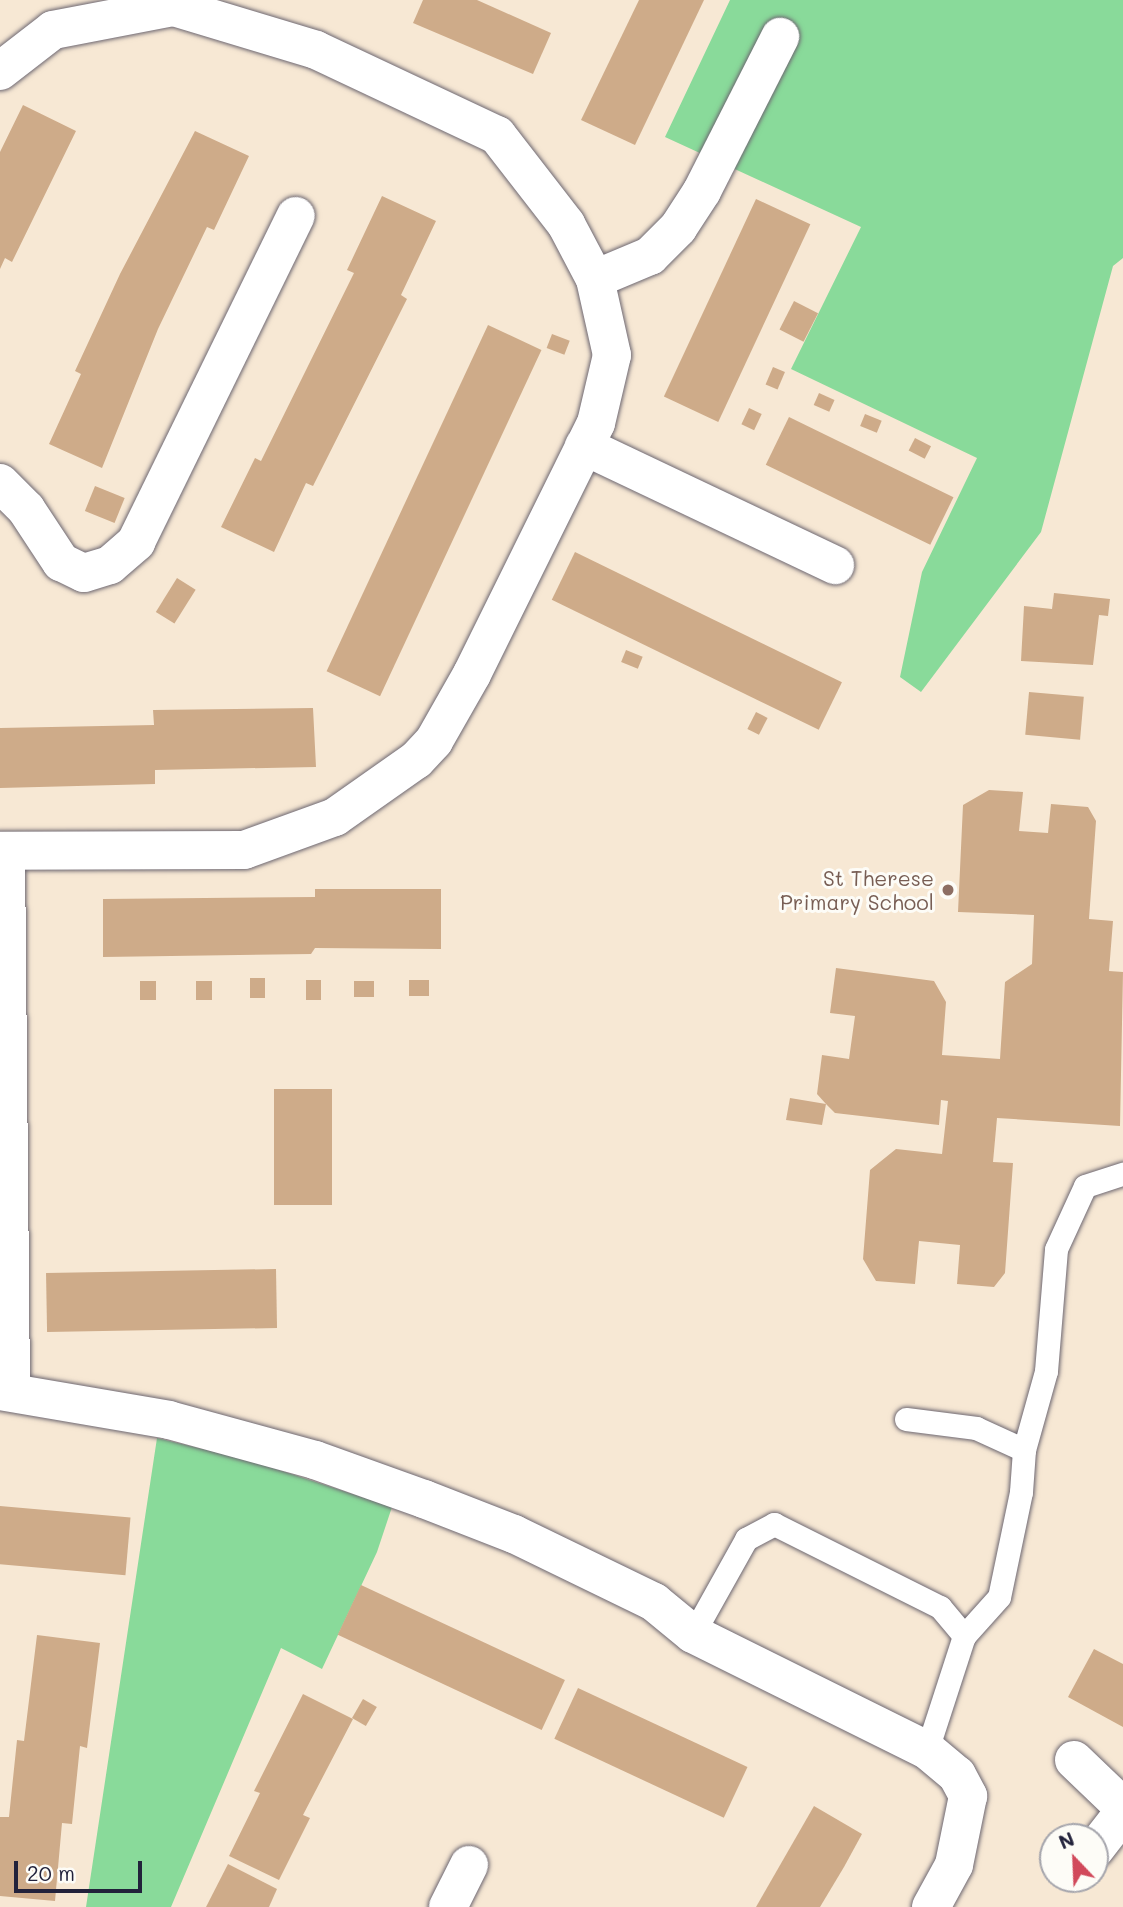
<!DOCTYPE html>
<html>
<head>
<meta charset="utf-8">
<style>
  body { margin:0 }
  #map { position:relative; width:1123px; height:1907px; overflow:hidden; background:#f7e8d4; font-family:Mali,sans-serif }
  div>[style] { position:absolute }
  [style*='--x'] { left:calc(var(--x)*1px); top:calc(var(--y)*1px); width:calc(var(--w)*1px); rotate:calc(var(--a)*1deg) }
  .green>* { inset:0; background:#89da9a }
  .building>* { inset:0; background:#ceab89; transform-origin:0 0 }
  .roads { filter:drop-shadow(0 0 2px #6d6771) drop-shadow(0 0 2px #6d6771) }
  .service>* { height:23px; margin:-11.5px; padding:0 11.5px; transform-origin:11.5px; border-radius:11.5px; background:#fff }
  .minor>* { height:38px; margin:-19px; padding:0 19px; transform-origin:19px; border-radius:19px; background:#fff }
  .dots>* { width:19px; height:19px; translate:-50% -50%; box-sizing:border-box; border:4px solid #fdfcf7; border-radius:50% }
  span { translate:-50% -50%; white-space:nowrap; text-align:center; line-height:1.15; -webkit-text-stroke:6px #fdfcf7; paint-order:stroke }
  .education-label { font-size:21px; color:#785e54 }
  .right { translate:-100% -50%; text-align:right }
  .north { position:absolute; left:1039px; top:1823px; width:70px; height:70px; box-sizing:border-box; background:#fdfcf7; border:2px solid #a5a5ac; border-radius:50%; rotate:337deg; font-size:19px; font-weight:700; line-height:28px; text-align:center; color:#22223b }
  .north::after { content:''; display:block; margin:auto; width:24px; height:32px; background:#d1495b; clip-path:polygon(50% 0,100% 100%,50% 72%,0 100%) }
  .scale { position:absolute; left:14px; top:1861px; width:128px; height:32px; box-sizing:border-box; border:4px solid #22223b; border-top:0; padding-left:9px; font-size:21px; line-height:24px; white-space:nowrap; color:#22223b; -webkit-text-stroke:5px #fdfcf7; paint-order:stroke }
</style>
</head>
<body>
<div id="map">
  <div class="green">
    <div style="clip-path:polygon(730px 0,1123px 0,1123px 258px,1113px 266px,1041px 532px,921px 692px,900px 677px,922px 572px,977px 458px,791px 369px,861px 227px,665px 137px)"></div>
    <div style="clip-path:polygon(157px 1438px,252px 1461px,392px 1507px,377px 1552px,322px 1669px,281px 1648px,171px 1907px,86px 1907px)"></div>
  </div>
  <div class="building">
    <div style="clip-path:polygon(423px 0,477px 0,551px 33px,533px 74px,413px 23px)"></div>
    <div style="clip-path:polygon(639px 0,704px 0,635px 145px,581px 120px)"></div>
    <div style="clip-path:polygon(23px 105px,76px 131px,12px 262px,5px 258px,0 269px,0 152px)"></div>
    <div style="clip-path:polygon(195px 131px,249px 156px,214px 230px,207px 227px,158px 329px,102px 468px,49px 444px,81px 374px,75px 371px,120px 274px)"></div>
    <div style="clip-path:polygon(382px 196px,436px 221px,401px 295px,407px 299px,313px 486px,306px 483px,274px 552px,221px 527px,255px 458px,261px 461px,354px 273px,347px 270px)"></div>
    <div style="left:756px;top:199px;width:60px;height:218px;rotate:25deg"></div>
    <div style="left:794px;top:301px;width:27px;height:32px;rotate:27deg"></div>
    <div style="left:488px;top:325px;width:59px;height:382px;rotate:25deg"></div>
    <div style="left:552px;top:334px;width:19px;height:15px;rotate:21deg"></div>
    <div style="left:773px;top:367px;width:13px;height:19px;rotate:23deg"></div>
    <div style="left:819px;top:393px;width:17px;height:13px;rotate:24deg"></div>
    <div style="left:749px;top:408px;width:14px;height:18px;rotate:25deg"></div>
    <div style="left:865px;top:414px;width:18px;height:13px;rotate:22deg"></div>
    <div style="left:789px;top:417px;width:183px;height:53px;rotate:26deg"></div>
    <div style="left:915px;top:438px;width:18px;height:14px;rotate:27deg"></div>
    <div style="left:95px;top:486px;width:32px;height:27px;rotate:22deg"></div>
    <div style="left:575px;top:552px;width:297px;height:53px;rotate:26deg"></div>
    <div style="left:177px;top:578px;width:22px;height:40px;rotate:32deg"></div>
    <div style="clip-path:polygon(1054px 593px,1110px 599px,1108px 616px,1099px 615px,1093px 665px,1021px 661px,1024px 606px,1052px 609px)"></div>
    <div style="left:626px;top:650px;width:18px;height:13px;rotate:22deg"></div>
    <div style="left:1029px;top:692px;width:55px;height:43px;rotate:5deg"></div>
    <div style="clip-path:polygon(313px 708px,316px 767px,155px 770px,155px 784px,0 788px,0 728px,154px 725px,153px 710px)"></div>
    <div style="left:756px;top:712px;width:13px;height:19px;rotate:27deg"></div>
    <div style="clip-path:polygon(989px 790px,1023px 792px,1019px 831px,1048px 833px,1051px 804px,1088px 807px,1096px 821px,1089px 919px,1113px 921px,1109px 971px,1123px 972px,1120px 1126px,997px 1118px,993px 1162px,1013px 1163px,1005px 1273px,994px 1287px,957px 1284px,960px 1245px,919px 1241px,915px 1284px,876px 1281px,863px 1259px,870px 1170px,896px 1149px,942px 1154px,948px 1101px,941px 1100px,939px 1125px,835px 1113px,826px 1104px,822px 1125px,786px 1120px,790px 1098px,826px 1104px,817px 1094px,822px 1055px,849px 1059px,855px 1016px,830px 1013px,836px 968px,934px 981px,946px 1002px,942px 1055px,1000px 1059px,1005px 982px,1032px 964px,1034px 915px,958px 912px,963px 805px)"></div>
    <div style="clip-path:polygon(315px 889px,441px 889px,441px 949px,315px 948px,311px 954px,103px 957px,103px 899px,315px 897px)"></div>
    <div style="left:265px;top:978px;width:20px;height:15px;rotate:90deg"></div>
    <div style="left:306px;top:980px;width:15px;height:20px"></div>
    <div style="left:409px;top:980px;width:20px;height:16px"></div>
    <div style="left:140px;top:981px;width:16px;height:19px"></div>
    <div style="left:196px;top:981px;width:16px;height:19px"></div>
    <div style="left:354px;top:981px;width:20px;height:16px"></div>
    <div style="left:274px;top:1089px;width:58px;height:116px"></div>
    <div style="left:276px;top:1269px;width:59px;height:230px;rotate:89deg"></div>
    <div style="left:0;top:1506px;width:131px;height:58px;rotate:5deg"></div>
    <div style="left:361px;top:1585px;width:225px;height:55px;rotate:25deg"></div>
    <div style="clip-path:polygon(37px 1635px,100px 1643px,87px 1748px,80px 1746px,72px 1824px,62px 1823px,55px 1901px,0 1896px,0 1817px,9px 1817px,17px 1740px,24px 1741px)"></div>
    <div style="clip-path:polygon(1094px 1649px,1123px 1664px,1123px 1727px,1068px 1697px)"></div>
    <div style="left:578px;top:1688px;width:187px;height:56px;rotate:25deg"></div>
    <div style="clip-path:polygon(303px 1694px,353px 1719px,303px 1815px,310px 1818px,279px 1880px,229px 1856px,260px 1793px,254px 1791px)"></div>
    <div style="left:363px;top:1699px;width:16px;height:22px;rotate:30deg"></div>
    <div style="clip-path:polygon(814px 1806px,862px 1834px,844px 1867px,820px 1907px,756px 1907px)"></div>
    <div style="clip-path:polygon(228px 1864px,277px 1889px,269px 1907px,206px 1907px)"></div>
  </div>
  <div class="roads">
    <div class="service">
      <div style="--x:906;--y:1419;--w:71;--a:7.3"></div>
      <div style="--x:976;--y:1428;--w:53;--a:24.6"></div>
      <div style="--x:1024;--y:1450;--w:42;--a:94.1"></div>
      <div style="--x:1021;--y:1492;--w:107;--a:101.8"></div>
      <div style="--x:999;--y:1597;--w:52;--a:131.9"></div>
      <div style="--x:1024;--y:1450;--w:82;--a:-74.4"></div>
      <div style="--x:1046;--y:1371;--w:122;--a:-85.3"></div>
      <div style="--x:1056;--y:1249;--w:69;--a:-65.3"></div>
      <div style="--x:1085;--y:1186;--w:40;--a:-18"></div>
      <div style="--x:693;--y:1634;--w:109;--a:-60.8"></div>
      <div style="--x:746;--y:1539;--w:32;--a:-28"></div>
      <div style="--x:774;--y:1524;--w:186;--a:26.6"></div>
      <div style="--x:940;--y:1607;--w:38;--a:50"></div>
      <div style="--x:964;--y:1636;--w:120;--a:108"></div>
    </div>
    <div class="minor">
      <div style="--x:0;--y:71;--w:67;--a:-37.7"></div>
      <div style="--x:53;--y:30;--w:123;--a:-10.8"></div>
      <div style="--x:174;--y:7;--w:148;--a:16.8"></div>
      <div style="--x:316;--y:50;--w:200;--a:25.2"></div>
      <div style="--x:497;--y:135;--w:113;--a:52.2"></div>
      <div style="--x:566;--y:224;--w:62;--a:62.2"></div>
      <div style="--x:595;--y:279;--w:78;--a:77.4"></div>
      <div style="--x:612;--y:355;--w:70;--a:103.2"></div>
      <div style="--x:596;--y:423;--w:280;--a:116.3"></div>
      <div style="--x:472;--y:674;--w:77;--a:119.6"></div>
      <div style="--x:434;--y:741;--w:26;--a:133"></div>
      <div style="--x:416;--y:760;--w:99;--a:144.9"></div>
      <div style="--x:335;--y:817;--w:97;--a:160.1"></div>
      <div style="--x:244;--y:850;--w:244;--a:179.8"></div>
      <div style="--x:595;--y:279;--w:60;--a:-22.7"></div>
      <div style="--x:650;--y:256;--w:40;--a:-45"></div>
      <div style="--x:678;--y:228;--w:44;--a:-57"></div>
      <div style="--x:702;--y:191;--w:173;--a:-63.1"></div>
      <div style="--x:584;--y:446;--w:278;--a:25.4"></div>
      <div style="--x:0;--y:483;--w:37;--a:45"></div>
      <div style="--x:26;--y:509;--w:64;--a:56.6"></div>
      <div style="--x:61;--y:562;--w:25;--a:26"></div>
      <div style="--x:84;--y:573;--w:27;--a:-17"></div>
      <div style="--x:110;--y:565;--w:35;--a:-41"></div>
      <div style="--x:136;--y:542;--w:363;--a:-63.9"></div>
      <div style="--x:6;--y:851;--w:541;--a:89.47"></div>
      <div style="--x:0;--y:1391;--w:171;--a:9.7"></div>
      <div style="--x:169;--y:1420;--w:151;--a:15.3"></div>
      <div style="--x:315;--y:1460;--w:116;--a:19.7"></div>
      <div style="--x:424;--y:1499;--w:97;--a:21.3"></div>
      <div style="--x:514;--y:1534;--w:156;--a:25.9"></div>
      <div style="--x:654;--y:1602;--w:50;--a:39.4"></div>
      <div style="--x:693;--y:1634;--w:261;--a:26.4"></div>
      <div style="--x:927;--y:1750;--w:39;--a:40"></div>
      <div style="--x:957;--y:1775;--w:24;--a:62"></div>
      <div style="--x:968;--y:1796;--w:70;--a:101.5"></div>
      <div style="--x:954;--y:1865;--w:48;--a:118.7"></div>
      <div style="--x:1074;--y:1760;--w:68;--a:43.8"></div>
      <div style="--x:1095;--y:1849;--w:46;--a:-52.1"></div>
      <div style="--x:448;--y:1907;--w:47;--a:-63.4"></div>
    </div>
  </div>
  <div class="dots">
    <div style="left:948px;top:890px;background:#8d6e63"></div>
  </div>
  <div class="education-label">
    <span class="right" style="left:934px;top:890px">St Therese<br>Primary School</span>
  </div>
  <div class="north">N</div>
  <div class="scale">20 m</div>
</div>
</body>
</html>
